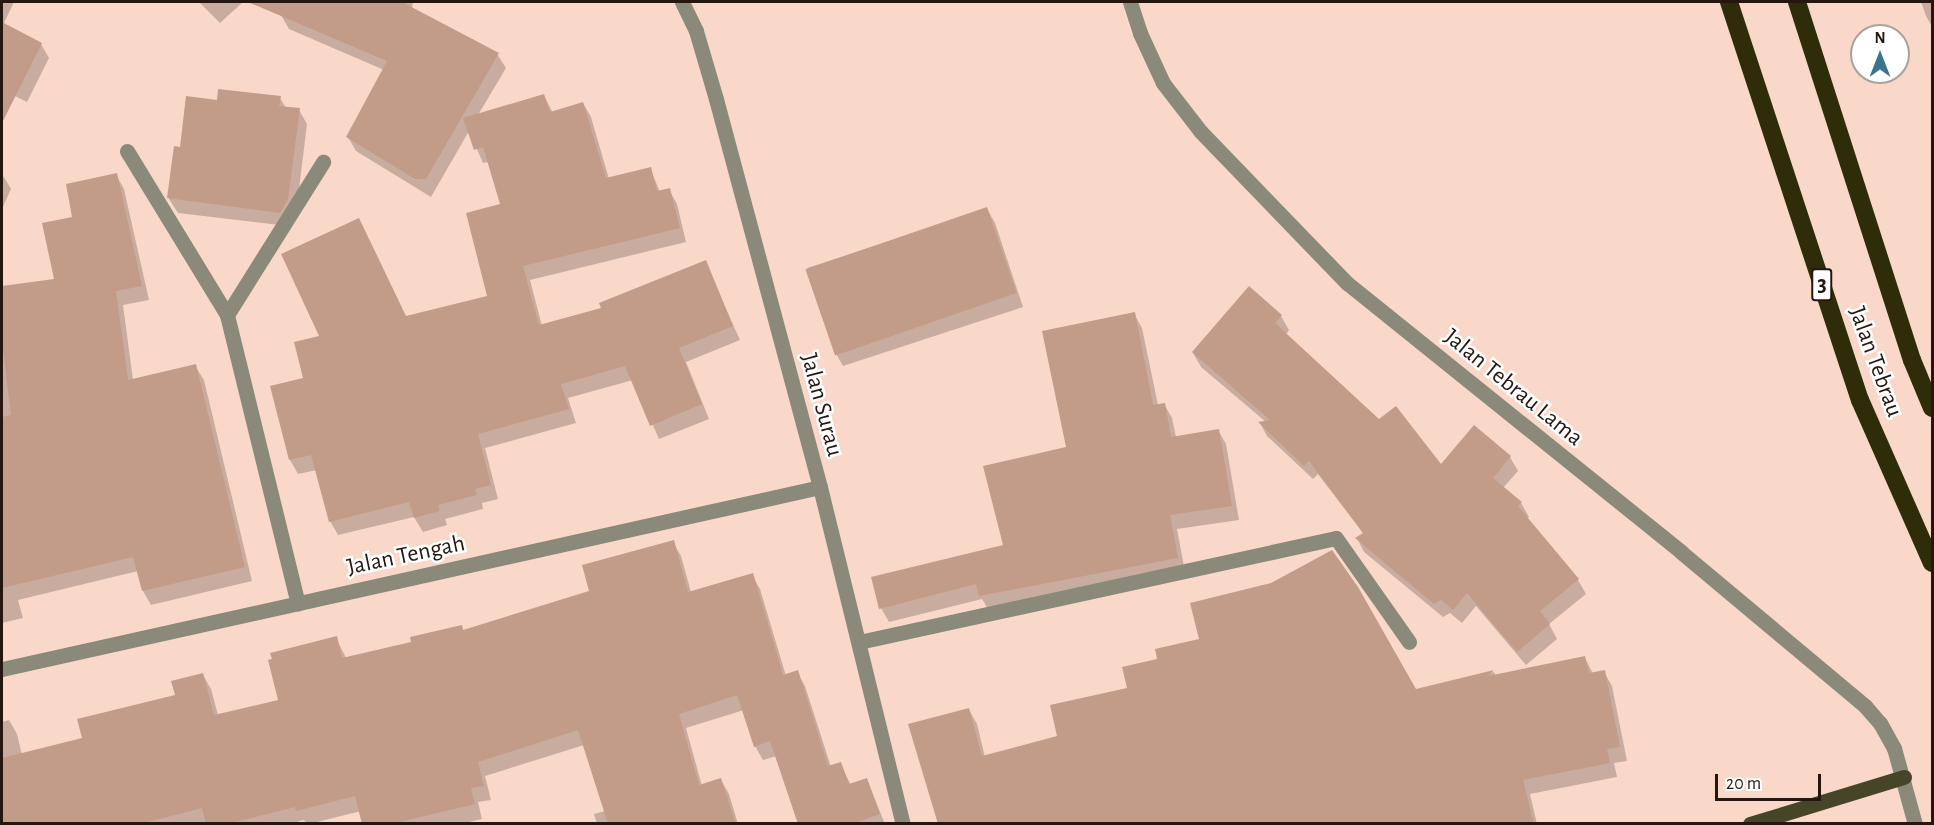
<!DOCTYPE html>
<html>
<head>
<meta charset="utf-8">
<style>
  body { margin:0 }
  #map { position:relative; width:1934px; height:825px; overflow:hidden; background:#fad8c9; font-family:"Alegreya Sans",sans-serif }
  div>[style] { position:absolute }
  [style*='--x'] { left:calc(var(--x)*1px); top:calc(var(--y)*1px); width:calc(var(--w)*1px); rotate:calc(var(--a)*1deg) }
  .shadow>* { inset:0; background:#0003 }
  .building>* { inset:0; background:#c29b89; transform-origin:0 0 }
  .street>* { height:15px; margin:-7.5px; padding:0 7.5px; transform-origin:7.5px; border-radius:7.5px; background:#8b8a7a }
  .primary>* { height:15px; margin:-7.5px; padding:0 7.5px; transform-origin:7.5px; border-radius:7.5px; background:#464528 }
  .highway>* { height:18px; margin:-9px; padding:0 9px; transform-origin:9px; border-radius:9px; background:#2f2d09 }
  span { translate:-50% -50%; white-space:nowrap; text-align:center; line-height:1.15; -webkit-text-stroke:5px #fff; paint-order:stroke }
  .shield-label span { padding:2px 4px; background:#fff; border:2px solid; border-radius:4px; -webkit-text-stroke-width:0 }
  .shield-label { font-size:22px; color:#251710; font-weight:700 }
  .street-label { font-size:24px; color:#251710 }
  .frame { position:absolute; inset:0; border:3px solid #251710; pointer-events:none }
  .north { position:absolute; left:1850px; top:24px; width:60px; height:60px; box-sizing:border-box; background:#fff; border:2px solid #a8a29f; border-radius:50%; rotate:0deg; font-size:16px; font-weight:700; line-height:24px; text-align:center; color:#251710 }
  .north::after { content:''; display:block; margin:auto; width:21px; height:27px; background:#39758c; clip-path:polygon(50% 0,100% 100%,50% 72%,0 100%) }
  .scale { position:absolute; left:1715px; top:774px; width:106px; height:27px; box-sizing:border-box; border:3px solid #251710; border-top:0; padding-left:8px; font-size:18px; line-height:21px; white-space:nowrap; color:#251710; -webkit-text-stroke:4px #fff; paint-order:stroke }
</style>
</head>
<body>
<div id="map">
  <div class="shadow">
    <div style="clip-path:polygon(2px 2px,14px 2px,3px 25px,41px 44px,49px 58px,27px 102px,13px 95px,8px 105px,2px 102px)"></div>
    <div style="clip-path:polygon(199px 2px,243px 2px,220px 23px)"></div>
    <div style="clip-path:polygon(287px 2px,413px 2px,412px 8px,497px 54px,506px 68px,478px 115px,544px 96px,553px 113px,583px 103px,591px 117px,609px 179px,650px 168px,660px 192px,669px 190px,677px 204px,686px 242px,530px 280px,542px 326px,603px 309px,705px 262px,740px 340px,686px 362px,709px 419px,659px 439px,633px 380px,568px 398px,576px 423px,485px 448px,498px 499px,482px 503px,483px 509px,445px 519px,447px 525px,423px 532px,414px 517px,338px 535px,330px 521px,317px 470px,298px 474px,290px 460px,272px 387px,305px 379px,406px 318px,489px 297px,502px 205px,489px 162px,483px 163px,469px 131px,431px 197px,356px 151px,348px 137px,384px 70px,289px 29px,281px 15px)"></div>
    <div style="clip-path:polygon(1921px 2px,1932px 2px,1932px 27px,1926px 16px)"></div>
    <div style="clip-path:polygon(280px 98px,286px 108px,299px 110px,307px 124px,296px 214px,288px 226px,178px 213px,169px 199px,175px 148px,182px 149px,218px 102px)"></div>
    <div style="clip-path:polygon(2px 174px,11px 189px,2px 209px)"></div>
    <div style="clip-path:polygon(116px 175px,124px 189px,149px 300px,123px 305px,133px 380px,195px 366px,204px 380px,252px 581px,151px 605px,143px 591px,138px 571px,18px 600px,23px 618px,2px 623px,2px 347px,4px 349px,2px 287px,56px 280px,74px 218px)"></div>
    <div style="clip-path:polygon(987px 209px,995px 223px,1023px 307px,843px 366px,835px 352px,807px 268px)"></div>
    <div style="clip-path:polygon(1249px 288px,1281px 316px,1289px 330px,1286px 335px,1379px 421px,1441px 466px,1510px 457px,1518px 471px,1503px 488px,1521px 503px,1529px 517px,1527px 519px,1578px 580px,1586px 594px,1549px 624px,1557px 639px,1526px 665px,1476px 606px,1462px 623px,1450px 613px,1443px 617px,1364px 552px,1357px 538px,1364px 534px,1318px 474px,1313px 479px,1267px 436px,1260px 423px,1266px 422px,1201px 367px,1193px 353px)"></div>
    <div style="clip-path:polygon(1134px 314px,1142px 328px,1158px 405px,1164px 404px,1172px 418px,1176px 437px,1218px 430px,1226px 444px,1239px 520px,1177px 529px,1185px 572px,988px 609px,982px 599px,889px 622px,881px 608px,1005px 546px,1068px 448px)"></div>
    <div style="clip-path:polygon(673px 542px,681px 556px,691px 592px,752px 575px,760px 589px,786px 676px,797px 672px,805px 686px,831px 767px,840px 764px,851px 785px,867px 780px,885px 824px,800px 824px,777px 756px,763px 760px,755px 746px,744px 710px,686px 728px,702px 786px,721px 780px,729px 794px,738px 824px,597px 824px,594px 814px,605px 811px,584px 745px,485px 776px,491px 800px,478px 802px,482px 819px,460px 824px,364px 824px,361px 811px,309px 824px,303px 820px,291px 824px,2px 824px,2px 722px,9px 720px,17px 734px,22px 755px,83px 739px,177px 696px,203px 675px,211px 689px,218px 715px,280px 701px,336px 638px,346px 658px,464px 632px,591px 592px)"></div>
    <div style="clip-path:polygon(1585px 658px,1593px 674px,1604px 672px,1612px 686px,1627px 761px,1614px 763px,1617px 777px,1530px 794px,1537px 824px,940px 824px,969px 710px,977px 724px,985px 757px,1415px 691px,1494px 672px,1496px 676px)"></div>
  </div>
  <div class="building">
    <div style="clip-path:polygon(248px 2px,402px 2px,499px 53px,426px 179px,415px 179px,346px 137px,387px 61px)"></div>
    <div style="clip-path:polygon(2px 22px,42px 43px,2px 123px)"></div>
    <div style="clip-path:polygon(218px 89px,281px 96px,279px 106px,300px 108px,288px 199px,280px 213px,167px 198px,174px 146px,180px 147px,186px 96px,217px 100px)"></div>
    <div style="clip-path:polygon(544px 94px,550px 112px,583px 102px,606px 178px,651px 167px,657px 191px,670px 188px,680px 228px,523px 266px,539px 325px,601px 308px,599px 303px,706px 260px,733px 326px,679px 348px,702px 404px,650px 426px,625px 366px,561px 384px,569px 409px,478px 434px,491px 485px,475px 489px,477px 495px,438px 505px,440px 511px,414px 518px,409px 502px,329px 522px,311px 455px,289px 460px,270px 386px,303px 378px,294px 342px,319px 336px,281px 254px,359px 218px,406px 316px,487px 296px,466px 213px,500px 204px,483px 147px,474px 150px,463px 118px)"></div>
    <div style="clip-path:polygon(117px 173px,142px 286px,116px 291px,128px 380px,196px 364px,245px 567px,142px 591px,133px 557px,2px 588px,2px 417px,11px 415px,2px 341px,2px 286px,54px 279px,42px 223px,72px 217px,66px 184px)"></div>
    <div style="left:987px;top:207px;width:91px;height:192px;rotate:71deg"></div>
    <div style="clip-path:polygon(1249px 286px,1282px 315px,1275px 323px,1379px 419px,1396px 406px,1441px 464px,1474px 425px,1511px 456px,1493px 478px,1522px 502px,1518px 506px,1579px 579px,1540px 611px,1550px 624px,1517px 652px,1467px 593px,1453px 610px,1441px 600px,1434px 604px,1355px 538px,1363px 533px,1309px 461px,1304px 466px,1258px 422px,1270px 420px,1192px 352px)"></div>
    <div style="clip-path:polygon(1135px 312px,1153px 405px,1165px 403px,1171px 437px,1219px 429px,1232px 506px,1170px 515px,1178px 558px,979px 596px,976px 584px,879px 609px,871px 577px,1003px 545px,983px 466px,1066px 447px,1042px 331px)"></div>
    <div style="clip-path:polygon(674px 540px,688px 592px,753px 573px,783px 675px,798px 670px,828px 766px,841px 762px,849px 784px,867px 778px,880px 814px,852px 824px,798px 824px,770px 741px,754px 747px,737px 695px,679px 714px,699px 785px,721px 778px,736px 824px,608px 824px,578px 730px,478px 762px,484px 786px,471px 788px,475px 804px,391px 824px,362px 824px,355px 796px,296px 811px,295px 807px,227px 824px,206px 824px,202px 808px,140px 824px,2px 824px,2px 758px,82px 738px,77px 719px,175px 695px,171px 681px,203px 673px,214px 715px,278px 700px,268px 660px,272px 659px,270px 653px,337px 636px,342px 658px,411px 642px,410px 637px,462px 625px,463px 630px,589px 591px,582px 565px)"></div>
    <div style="clip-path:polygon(1332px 550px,1358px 587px,1416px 689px,1494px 670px,1488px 676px,1585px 656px,1589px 673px,1605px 670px,1620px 747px,1607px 749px,1610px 763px,1523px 780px,1534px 824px,938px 824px,908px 724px,969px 708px,982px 756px,1057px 736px,1050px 705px,1127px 688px,1122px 667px,1157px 659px,1155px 649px,1199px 639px,1190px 603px,1271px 583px)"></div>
  </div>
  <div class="street">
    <div style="--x:682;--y:2;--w:32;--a:64"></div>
    <div style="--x:696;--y:31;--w:71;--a:73.6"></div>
    <div style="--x:716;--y:99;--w:402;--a:75"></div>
    <div style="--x:820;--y:487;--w:347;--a:76.2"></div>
    <div style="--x:1130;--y:2;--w:33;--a:72"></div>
    <div style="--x:1140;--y:33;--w:55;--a:65.3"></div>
    <div style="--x:1163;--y:83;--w:62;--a:52.2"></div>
    <div style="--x:1201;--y:132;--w:210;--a:46"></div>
    <div style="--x:1347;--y:283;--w:429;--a:38.8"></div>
    <div style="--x:1681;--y:552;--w:240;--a:39.9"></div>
    <div style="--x:1865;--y:706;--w:23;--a:49"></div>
    <div style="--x:1880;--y:723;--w:29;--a:61"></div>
    <div style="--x:1894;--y:748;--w:79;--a:74.6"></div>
    <div style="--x:127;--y:151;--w:192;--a:58.6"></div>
    <div style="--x:227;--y:315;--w:297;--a:76.2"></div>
    <div style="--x:227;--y:315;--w:181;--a:-57.9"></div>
    <div style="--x:859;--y:642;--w:488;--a:-12.3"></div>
    <div style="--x:1336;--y:538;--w:127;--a:54.9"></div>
    <div style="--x:2;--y:669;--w:838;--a:-12.54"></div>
  </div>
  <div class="primary">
    <div style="--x:1750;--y:824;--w:161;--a:-17"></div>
  </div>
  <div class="highway">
    <div style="--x:1729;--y:2;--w:419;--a:71.8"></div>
    <div style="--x:1860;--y:400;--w:178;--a:66.2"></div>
    <div style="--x:1797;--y:2;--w:376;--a:72.2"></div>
    <div style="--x:1912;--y:360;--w:52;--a:67.4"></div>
  </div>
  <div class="shield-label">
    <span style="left:1822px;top:285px">3</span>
  </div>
  <div class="street-label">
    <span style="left:1875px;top:362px;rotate:70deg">Jalan Tebrau</span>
    <span style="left:1513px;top:388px;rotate:39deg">Jalan Tebrau Lama</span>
    <span style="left:821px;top:405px;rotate:75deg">Jalan Surau</span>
    <span style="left:406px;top:556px;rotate:-12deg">Jalan Tengah</span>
  </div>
  <div class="frame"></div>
  <div class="north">N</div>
  <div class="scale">20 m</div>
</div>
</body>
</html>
